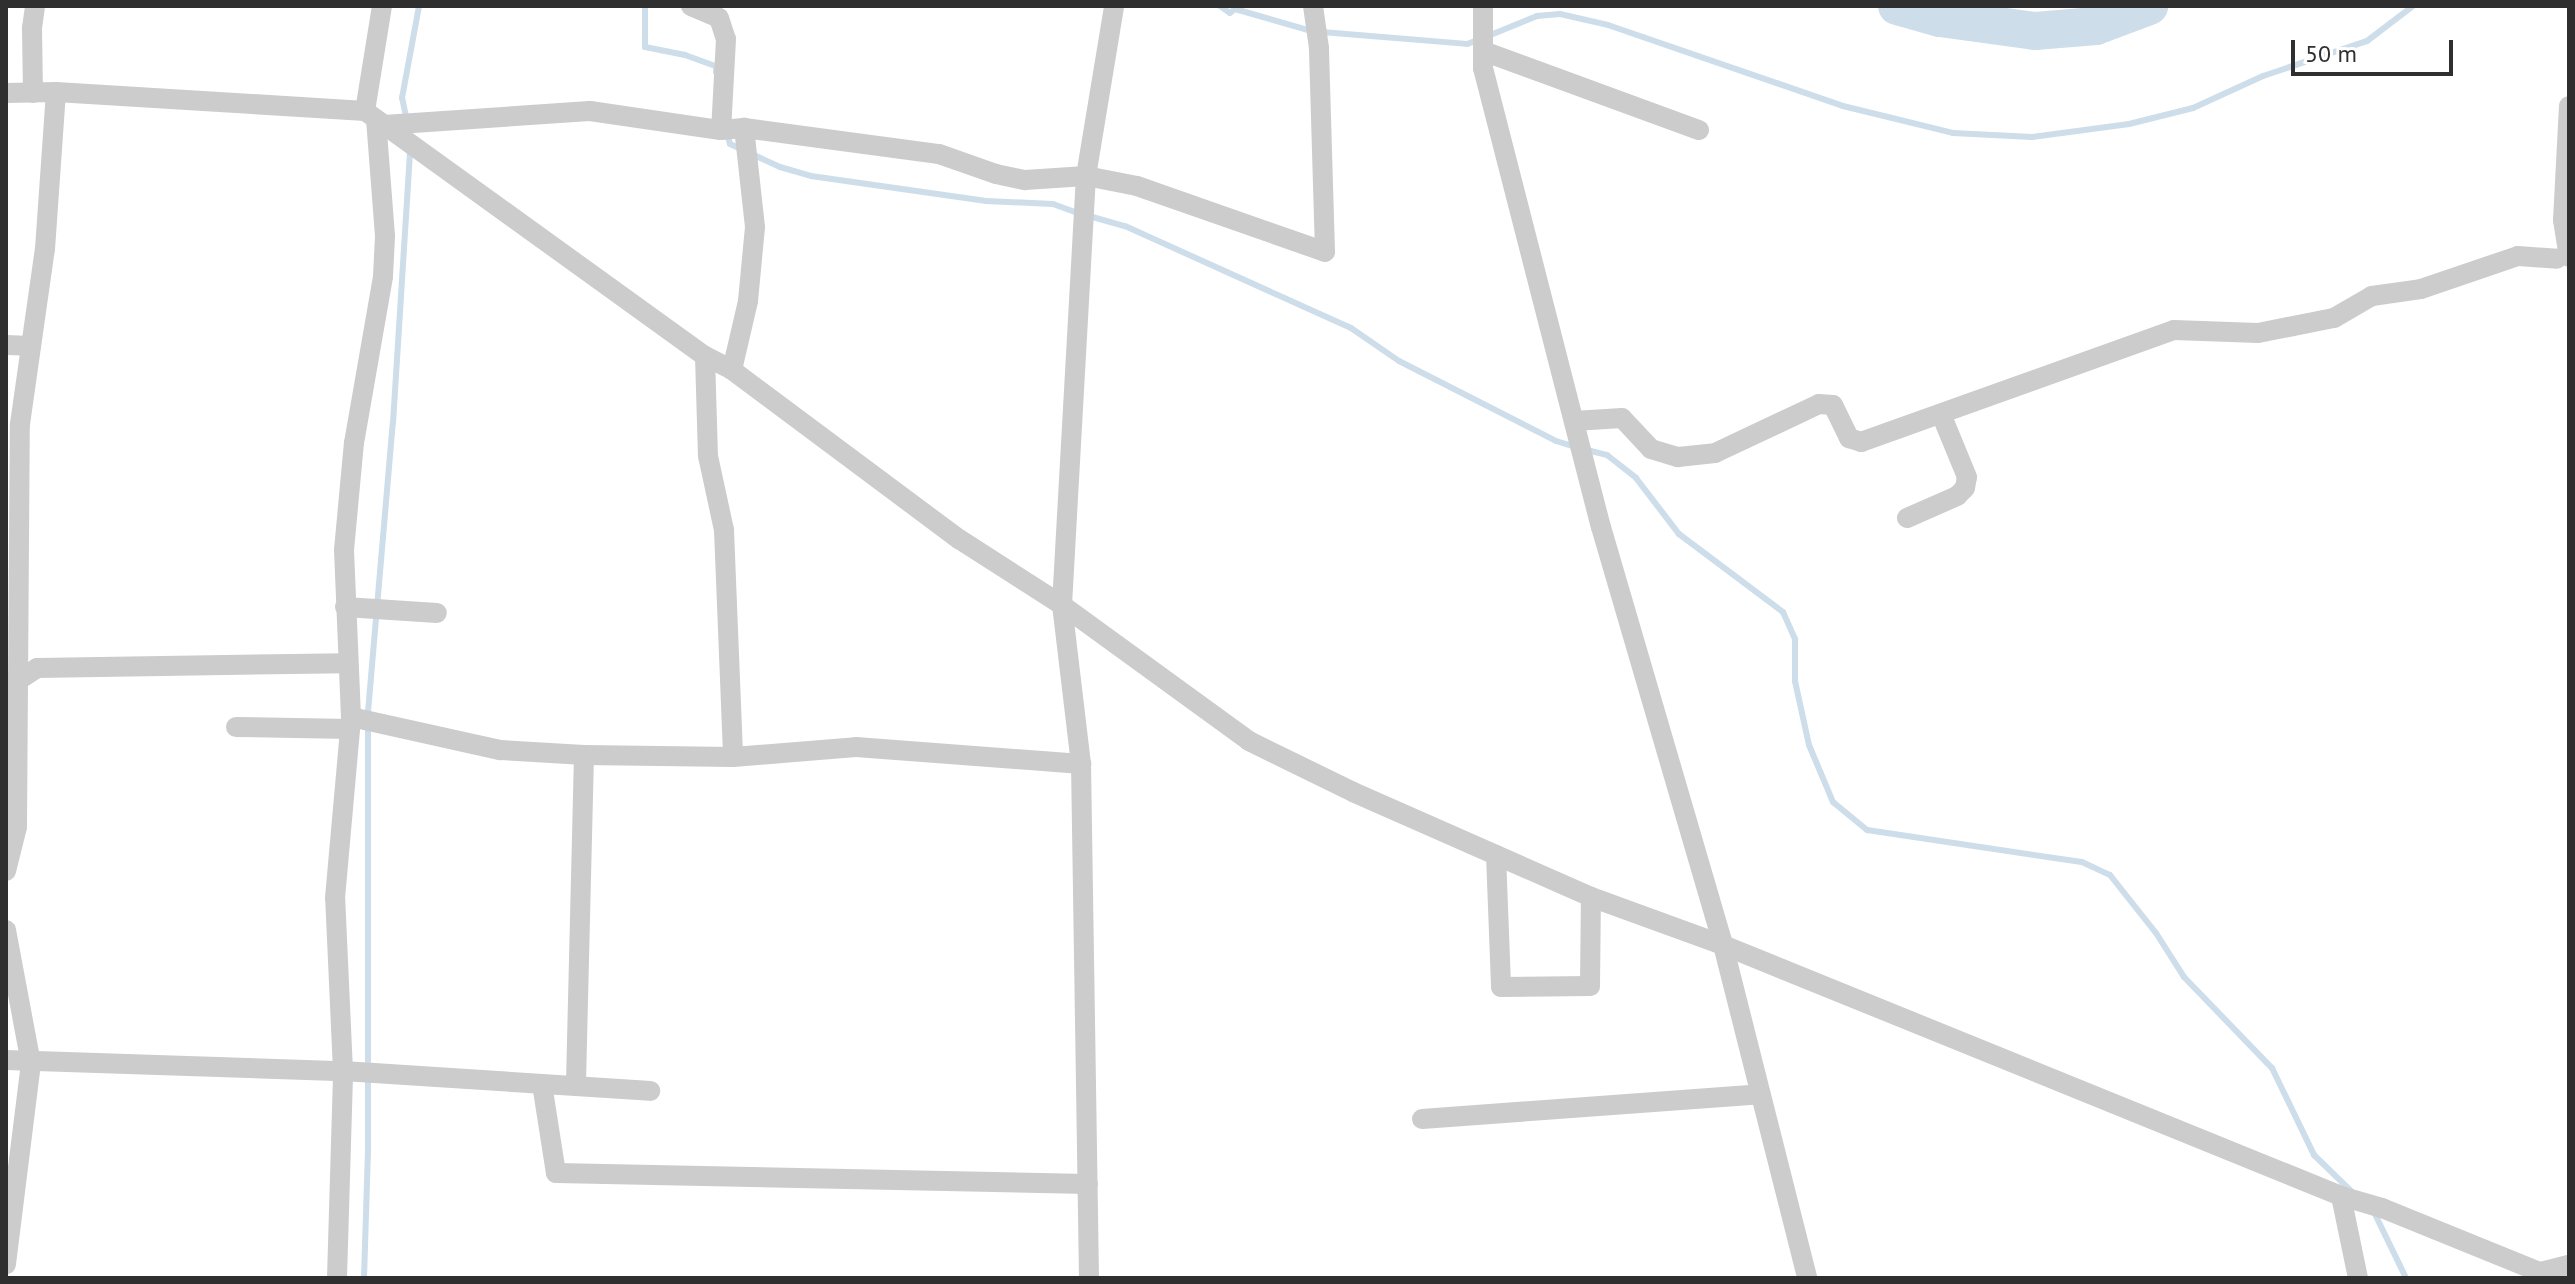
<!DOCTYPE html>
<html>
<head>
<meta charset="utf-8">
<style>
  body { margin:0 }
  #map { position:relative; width:2575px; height:1284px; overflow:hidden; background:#fff; font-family:"PT Sans",sans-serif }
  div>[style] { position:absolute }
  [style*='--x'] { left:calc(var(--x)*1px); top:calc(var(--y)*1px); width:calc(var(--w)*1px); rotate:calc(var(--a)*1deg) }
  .stream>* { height:6px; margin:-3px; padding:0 3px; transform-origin:3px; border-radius:3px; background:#cddde9 }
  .river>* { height:38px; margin:-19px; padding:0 19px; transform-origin:19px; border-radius:19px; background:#cddde9 }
  .minor>* { height:20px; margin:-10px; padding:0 10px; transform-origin:10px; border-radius:10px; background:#ccc }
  span { translate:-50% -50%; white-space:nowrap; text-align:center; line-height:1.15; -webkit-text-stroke:8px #fff; paint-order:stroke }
  .frame { position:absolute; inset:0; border:8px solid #2f2f2f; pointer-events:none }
  .scale { position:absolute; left:2291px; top:40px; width:162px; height:36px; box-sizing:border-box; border:4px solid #2f2f2f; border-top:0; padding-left:10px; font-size:24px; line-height:28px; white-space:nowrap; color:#2f2f2f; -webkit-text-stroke:6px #fff; paint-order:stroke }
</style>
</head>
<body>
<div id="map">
  <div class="stream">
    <div style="--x:645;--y:6;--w:41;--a:90"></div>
    <div style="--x:645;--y:47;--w:41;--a:11.3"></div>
    <div style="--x:685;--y:55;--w:33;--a:20"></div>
    <div style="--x:716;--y:66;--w:6;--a:90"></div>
    <div style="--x:1220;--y:6;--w:12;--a:35"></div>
    <div style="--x:1230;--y:13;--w:6;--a:-39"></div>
    <div style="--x:1235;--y:9;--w:79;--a:16.1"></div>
    <div style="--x:1322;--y:32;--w:145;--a:4.7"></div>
    <div style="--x:1467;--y:44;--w:12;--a:-20"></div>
    <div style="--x:1488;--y:36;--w:53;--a:-22.2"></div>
    <div style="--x:1537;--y:16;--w:23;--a:-5"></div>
    <div style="--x:1560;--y:14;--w:49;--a:12.9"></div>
    <div style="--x:1608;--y:25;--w:249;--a:19"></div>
    <div style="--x:1843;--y:106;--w:113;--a:13.8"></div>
    <div style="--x:1953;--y:133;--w:79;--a:2.9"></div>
    <div style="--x:2032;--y:137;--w:98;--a:-7.6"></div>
    <div style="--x:2129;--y:124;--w:66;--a:-14"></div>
    <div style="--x:2193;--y:108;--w:77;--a:-24.6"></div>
    <div style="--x:2263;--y:76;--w:110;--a:-18.6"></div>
    <div style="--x:2367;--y:41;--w:58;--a:-37.3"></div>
    <div style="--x:407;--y:121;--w:24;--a:-102"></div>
    <div style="--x:402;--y:98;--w:94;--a:-79.5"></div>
    <div style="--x:727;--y:134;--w:10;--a:73"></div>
    <div style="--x:730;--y:144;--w:55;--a:24.7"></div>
    <div style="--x:780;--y:167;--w:32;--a:16"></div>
    <div style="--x:811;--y:176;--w:177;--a:8.1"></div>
    <div style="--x:986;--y:201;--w:67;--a:2.6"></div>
    <div style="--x:1053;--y:204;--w:27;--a:20"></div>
    <div style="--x:1089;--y:216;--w:37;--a:16"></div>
    <div style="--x:1125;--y:226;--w:248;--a:24.3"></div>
    <div style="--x:1351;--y:328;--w:58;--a:34.5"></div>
    <div style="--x:1399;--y:361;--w:176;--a:27"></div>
    <div style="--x:1556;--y:441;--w:21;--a:17"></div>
    <div style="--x:1587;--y:450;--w:21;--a:14"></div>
    <div style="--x:1607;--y:455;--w:37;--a:38"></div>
    <div style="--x:1636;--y:478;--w:71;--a:52.5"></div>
    <div style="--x:1679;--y:534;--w:130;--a:36.9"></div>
    <div style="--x:1783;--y:612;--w:30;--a:66"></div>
    <div style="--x:1795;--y:639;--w:42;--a:90"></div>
    <div style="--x:1795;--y:681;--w:66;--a:77.7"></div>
    <div style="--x:1809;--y:745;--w:62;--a:67.2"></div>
    <div style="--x:1833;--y:802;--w:44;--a:39.5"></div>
    <div style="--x:1867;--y:830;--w:217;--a:8.5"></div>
    <div style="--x:2082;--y:862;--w:31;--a:25"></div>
    <div style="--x:2110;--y:875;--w:74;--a:51.6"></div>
    <div style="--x:2156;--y:933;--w:52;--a:57.5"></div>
    <div style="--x:2184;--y:977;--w:127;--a:46"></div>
    <div style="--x:2272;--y:1068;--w:97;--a:64.2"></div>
    <div style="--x:2314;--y:1155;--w:53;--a:44.2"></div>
    <div style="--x:2373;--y:1210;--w:76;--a:64.1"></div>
    <div style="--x:364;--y:1278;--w:128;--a:-88.2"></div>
    <div style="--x:368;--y:1150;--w:438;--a:-90"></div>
    <div style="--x:368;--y:712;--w:290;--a:-85.1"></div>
    <div style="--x:393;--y:423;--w:272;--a:-86.4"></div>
  </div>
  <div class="river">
    <div style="--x:1897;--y:6;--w:45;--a:15.6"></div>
    <div style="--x:1940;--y:18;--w:96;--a:7.8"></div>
    <div style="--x:2035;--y:31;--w:61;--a:-4.7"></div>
    <div style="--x:2096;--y:26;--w:57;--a:-20.7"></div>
  </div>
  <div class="minor">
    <div style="--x:691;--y:6;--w:30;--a:23"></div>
    <div style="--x:719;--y:18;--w:22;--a:72"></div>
    <div style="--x:726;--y:39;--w:91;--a:93.1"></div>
    <div style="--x:1483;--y:6;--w:62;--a:90"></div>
    <div style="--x:1483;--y:68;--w:474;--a:75.6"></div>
    <div style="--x:1601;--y:527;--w:435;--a:73.7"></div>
    <div style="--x:1723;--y:945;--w:343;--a:75.8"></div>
    <div style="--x:1483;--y:51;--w:230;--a:20.1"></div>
    <div style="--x:6;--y:93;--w:50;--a:-1.1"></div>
    <div style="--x:56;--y:92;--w:310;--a:3.5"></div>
    <div style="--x:365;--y:111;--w:419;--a:35.8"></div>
    <div style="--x:705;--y:356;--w:30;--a:27"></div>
    <div style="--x:732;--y:370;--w:283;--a:36.7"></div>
    <div style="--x:959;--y:539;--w:122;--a:32.7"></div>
    <div style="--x:1062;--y:605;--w:231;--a:36"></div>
    <div style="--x:1249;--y:741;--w:116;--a:26.1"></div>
    <div style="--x:1353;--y:792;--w:260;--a:23.8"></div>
    <div style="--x:1591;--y:897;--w:140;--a:20"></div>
    <div style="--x:1723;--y:945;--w:667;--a:22.1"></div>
    <div style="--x:2341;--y:1196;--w:43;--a:16.3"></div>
    <div style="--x:2382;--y:1208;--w:170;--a:22.1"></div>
    <div style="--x:2540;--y:1272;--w:30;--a:-14"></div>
    <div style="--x:33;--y:93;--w:65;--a:-90.9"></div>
    <div style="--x:32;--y:28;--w:22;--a:-82"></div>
    <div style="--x:2569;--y:106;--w:114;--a:93"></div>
    <div style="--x:2563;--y:220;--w:37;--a:81"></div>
    <div style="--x:365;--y:111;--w:106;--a:-80.8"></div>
    <div style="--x:384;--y:125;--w:206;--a:-3.9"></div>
    <div style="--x:590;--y:111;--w:132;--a:8.3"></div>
    <div style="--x:721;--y:130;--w:23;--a:-5"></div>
    <div style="--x:744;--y:128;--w:197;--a:7.6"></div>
    <div style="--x:939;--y:154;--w:60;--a:19.3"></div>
    <div style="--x:996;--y:174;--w:30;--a:12"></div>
    <div style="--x:1025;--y:180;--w:61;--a:-3.8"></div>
    <div style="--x:1086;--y:176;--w:52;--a:11.1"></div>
    <div style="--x:1137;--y:186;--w:199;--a:19.3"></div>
    <div style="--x:1325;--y:252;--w:204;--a:-91.7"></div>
    <div style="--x:1319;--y:48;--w:42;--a:-98.1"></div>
    <div style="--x:6;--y:345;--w:25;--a:2"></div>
    <div style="--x:705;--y:356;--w:100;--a:88.3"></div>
    <div style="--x:708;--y:456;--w:76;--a:77.8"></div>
    <div style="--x:724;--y:530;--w:227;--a:87.7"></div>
    <div style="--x:732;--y:370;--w:71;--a:-76.9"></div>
    <div style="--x:748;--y:301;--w:74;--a:-84.6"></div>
    <div style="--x:755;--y:227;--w:100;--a:-96.3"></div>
    <div style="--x:1574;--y:421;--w:48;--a:-3.6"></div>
    <div style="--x:1622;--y:418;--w:42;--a:46.9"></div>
    <div style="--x:1651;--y:449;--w:28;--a:17"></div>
    <div style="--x:1678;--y:457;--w:37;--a:-6"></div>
    <div style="--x:1715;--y:453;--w:115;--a:-25.2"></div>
    <div style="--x:1819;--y:404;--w:14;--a:4"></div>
    <div style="--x:1833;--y:405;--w:37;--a:64"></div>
    <div style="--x:1849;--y:438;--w:13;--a:18"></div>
    <div style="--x:1861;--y:442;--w:332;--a:-19.7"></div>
    <div style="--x:2174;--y:330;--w:84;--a:2"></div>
    <div style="--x:2258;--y:333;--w:77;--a:-11.2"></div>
    <div style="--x:2334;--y:318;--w:44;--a:-30.1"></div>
    <div style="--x:2372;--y:296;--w:49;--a:-8.1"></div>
    <div style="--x:2421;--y:289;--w:102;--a:-18.8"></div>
    <div style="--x:2518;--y:256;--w:39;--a:4"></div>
    <div style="--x:1907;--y:518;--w:55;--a:-23.7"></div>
    <div style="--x:1957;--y:496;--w:11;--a:-45"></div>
    <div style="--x:1965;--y:488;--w:11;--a:-80"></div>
    <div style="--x:1967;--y:477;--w:68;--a:-112.4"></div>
    <div style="--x:345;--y:607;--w:92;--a:3.7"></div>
    <div style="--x:8;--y:687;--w:35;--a:-33"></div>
    <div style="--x:37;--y:668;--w:309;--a:-0.9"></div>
    <div style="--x:351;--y:717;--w:153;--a:12.5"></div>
    <div style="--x:500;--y:750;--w:84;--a:3.4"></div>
    <div style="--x:584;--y:755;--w:331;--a:91.4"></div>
    <div style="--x:236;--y:727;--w:114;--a:1"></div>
    <div style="--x:584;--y:755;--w:149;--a:0.8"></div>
    <div style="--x:733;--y:757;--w:123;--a:-4.6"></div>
    <div style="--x:856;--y:747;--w:226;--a:4.3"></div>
    <div style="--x:1496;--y:855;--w:132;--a:87.8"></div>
    <div style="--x:1501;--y:987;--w:89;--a:-0.6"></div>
    <div style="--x:1590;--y:986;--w:89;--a:-89.4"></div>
    <div style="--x:6;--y:871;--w:45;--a:-76"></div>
    <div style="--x:17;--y:827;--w:403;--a:-89.6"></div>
    <div style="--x:20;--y:424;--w:177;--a:-81.9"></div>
    <div style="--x:45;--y:249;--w:157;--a:-86"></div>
    <div style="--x:6;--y:930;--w:135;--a:79.4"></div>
    <div style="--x:31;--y:1063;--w:203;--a:97.1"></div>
    <div style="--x:6;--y:1060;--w:337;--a:1.9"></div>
    <div style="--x:343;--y:1071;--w:308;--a:3.7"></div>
    <div style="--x:542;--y:1084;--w:90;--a:81.1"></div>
    <div style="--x:556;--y:1173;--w:532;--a:1.18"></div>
    <div style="--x:1422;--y:1119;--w:339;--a:-4.2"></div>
    <div style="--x:2341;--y:1196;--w:84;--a:78.3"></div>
    <div style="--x:337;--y:1278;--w:207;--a:-88.3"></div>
    <div style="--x:343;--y:1071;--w:173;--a:-92.6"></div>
    <div style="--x:335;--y:898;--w:182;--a:-84.9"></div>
    <div style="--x:351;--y:717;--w:167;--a:-92.4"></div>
    <div style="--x:344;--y:550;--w:107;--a:-84.7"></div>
    <div style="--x:354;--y:443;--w:169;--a:-80.1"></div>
    <div style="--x:383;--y:276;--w:40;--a:-87.1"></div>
    <div style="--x:385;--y:236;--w:117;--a:-94.4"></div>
    <div style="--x:1089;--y:1278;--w:514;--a:-90.89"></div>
    <div style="--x:1081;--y:764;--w:160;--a:-96.8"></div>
    <div style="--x:1062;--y:605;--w:430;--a:-86.8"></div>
    <div style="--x:1086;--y:176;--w:172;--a:-80.6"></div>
  </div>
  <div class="frame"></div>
  <div class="scale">50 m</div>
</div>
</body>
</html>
